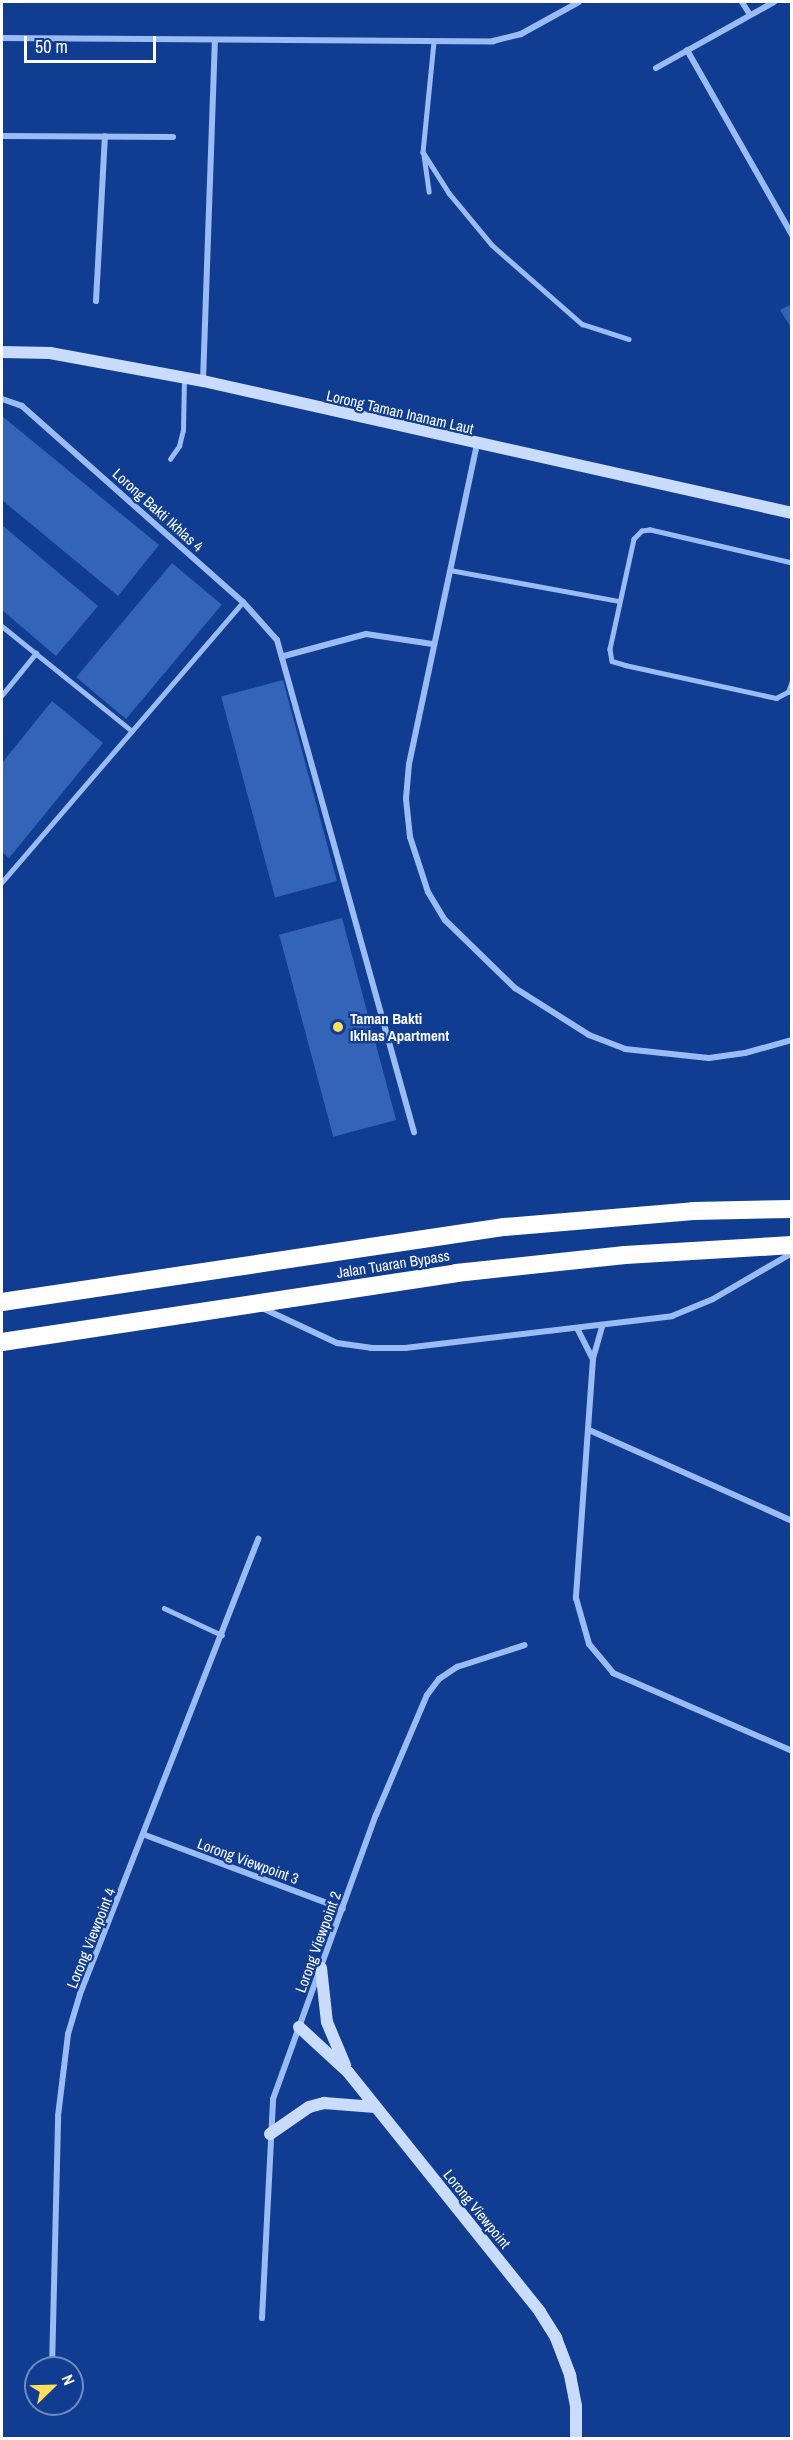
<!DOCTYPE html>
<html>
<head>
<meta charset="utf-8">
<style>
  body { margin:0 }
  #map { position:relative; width:793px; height:2440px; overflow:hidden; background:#103d91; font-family:"Archivo Narrow",sans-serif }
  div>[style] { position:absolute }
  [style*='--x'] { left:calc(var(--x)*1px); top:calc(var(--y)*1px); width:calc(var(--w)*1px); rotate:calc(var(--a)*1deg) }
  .building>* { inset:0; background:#3464b8; transform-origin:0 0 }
  .lane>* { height:4.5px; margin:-2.25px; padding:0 2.25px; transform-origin:2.25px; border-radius:2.25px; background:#9abbf3 }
  .street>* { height:6px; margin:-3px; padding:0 3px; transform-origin:3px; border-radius:3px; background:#9abbf3 }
  .secondary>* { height:12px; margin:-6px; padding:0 6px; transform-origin:6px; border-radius:6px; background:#c9dcfd }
  .highway>* { height:18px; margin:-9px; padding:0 9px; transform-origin:9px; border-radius:9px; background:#fff }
  .dots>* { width:16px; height:16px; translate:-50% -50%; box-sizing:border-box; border:3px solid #103d91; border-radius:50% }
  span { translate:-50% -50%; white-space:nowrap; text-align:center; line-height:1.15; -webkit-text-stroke:4.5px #103d91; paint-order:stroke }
  .street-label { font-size:15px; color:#fff }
  .poi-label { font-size:15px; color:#fff; font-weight:700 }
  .left { translate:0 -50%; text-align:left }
  .frame { position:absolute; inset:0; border:3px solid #fff; pointer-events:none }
  .north { position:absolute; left:24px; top:2356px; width:60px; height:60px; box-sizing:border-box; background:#103d91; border:2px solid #708bbd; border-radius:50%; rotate:67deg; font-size:16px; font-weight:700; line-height:24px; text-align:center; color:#fff }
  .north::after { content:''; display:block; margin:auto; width:21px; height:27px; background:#ffdd5c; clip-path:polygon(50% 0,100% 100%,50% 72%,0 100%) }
  .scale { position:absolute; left:24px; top:36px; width:132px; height:27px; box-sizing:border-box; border:3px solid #fff; border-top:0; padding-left:8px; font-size:18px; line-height:21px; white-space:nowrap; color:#fff; -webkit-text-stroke:4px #103d91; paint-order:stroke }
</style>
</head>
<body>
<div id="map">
  <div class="building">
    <div style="clip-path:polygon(792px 304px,792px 329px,780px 310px)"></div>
    <div style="clip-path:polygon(2px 416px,159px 545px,118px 596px,2px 500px)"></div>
    <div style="clip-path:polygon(2px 525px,98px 606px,56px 656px,2px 610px)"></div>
    <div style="left:172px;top:563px;width:65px;height:149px;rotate:40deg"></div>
    <div style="left:283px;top:680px;width:208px;height:64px;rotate:75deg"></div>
    <div style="clip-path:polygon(52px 701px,103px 743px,9px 858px,2px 852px,2px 763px)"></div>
    <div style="left:342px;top:918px;width:209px;height:65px;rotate:75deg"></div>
  </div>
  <div class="lane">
    <div style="--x:434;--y:42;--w:111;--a:95.7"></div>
    <div style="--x:423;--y:152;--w:49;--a:57.6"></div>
    <div style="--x:449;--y:193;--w:67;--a:50.4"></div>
    <div style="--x:492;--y:245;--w:120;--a:41.3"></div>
    <div style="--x:582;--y:324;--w:49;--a:17.7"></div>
    <div style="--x:424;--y:155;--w:37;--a:82"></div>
    <div style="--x:170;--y:459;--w:16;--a:-55"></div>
    <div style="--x:179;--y:446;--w:16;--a:-76"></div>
    <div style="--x:183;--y:430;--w:52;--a:-88.9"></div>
    <div style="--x:792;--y:563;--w:146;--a:-166.9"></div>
    <div style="--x:650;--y:530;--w:8;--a:173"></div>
    <div style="--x:642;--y:531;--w:11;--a:135"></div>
    <div style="--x:634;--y:539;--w:113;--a:102.3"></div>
    <div style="--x:610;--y:649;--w:12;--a:81"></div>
    <div style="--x:612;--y:661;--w:14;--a:17"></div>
    <div style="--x:625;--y:665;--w:155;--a:12.3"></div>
    <div style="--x:776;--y:698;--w:13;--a:-27"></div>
    <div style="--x:788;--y:692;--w:12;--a:-70"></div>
    <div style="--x:450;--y:570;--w:172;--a:10.4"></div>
    <div style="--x:2;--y:626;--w:167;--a:38.9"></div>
    <div style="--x:2;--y:695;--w:54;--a:-51"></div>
    <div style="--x:2;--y:882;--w:369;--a:-49.3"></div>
    <div style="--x:164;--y:1608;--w:64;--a:25"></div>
  </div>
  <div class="street">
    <div style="--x:742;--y:2;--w:15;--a:58"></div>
    <div style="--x:2;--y:38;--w:491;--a:0.4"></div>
    <div style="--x:493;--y:41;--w:29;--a:-14"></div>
    <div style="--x:521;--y:34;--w:66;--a:-28.9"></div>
    <div style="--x:687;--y:50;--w:213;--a:60.4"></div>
    <div style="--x:656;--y:68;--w:135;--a:-29.2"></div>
    <div style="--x:2;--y:136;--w:171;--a:0.3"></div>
    <div style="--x:96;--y:301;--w:165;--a:-86.9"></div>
    <div style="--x:203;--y:381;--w:339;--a:-88"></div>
    <div style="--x:2;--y:399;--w:21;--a:19"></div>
    <div style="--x:22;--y:406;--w:295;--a:41.6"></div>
    <div style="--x:243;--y:602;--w:51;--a:48.2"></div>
    <div style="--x:277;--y:640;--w:511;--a:74.44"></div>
    <div style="--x:477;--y:444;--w:327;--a:102"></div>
    <div style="--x:409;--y:764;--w:35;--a:95"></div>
    <div style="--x:406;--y:799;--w:38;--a:84"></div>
    <div style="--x:410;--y:837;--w:58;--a:71.9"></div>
    <div style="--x:428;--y:892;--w:33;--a:59"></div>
    <div style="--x:445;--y:920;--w:98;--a:44.2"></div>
    <div style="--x:515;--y:988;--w:88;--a:32.4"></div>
    <div style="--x:589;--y:1035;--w:39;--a:21"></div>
    <div style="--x:625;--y:1049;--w:84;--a:6.1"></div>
    <div style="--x:709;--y:1058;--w:36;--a:-8"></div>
    <div style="--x:745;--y:1053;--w:49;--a:-15.5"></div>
    <div style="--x:284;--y:656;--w:85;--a:-15"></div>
    <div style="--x:366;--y:634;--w:67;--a:8.6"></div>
    <div style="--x:260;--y:1307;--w:85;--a:25.1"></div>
    <div style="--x:337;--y:1343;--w:34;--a:8"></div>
    <div style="--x:371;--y:1348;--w:34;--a:0"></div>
    <div style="--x:405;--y:1348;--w:269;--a:-6.8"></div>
    <div style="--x:672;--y:1316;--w:44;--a:-22.5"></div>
    <div style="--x:713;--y:1299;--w:91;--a:-30.2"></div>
    <div style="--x:602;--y:1327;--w:33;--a:106"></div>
    <div style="--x:593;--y:1359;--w:240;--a:94.1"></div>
    <div style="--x:576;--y:1598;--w:48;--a:74.2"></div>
    <div style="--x:589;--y:1644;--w:38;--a:50"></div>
    <div style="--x:613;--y:1673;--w:195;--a:23.5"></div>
    <div style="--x:578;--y:1330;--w:31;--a:63"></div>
    <div style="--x:589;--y:1430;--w:222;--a:24.1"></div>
    <div style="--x:145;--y:1835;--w:211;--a:20.5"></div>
    <div style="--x:262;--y:2318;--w:219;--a:-87.1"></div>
    <div style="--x:273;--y:2099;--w:302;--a:-70.1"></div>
    <div style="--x:376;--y:1815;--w:130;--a:-67"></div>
    <div style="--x:427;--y:1695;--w:20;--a:-53"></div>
    <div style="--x:439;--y:1679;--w:22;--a:-34"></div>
    <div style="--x:457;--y:1667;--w:71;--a:-17.9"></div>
    <div style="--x:52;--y:2368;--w:252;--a:-88.6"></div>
    <div style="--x:58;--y:2116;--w:83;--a:-83"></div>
    <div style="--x:68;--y:2034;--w:42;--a:-73.3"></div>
    <div style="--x:80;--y:1994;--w:489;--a:-68.6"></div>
  </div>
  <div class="secondary">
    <div style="--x:2;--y:352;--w:48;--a:1.2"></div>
    <div style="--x:50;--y:353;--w:156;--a:10.4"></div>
    <div style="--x:203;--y:381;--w:604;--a:12.63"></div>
    <div style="--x:321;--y:1968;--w:54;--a:83.7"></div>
    <div style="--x:327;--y:2022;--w:47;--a:67.3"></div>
    <div style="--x:299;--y:2027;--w:67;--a:42.6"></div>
    <div style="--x:348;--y:2072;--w:307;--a:51.3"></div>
    <div style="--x:540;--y:2312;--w:31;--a:58"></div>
    <div style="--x:556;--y:2338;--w:40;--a:69"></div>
    <div style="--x:570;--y:2375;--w:32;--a:79"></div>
    <div style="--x:576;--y:2406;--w:32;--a:90"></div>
    <div style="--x:270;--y:2134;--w:47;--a:-34.7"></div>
    <div style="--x:309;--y:2107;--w:16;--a:-15"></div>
    <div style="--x:324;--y:2103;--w:51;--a:4.5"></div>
  </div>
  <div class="highway">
    <div style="--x:2;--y:1302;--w:508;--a:-8.5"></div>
    <div style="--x:504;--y:1227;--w:190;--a:-4.8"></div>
    <div style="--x:693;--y:1211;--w:99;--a:-1.2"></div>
    <div style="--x:2;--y:1342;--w:459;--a:-8.6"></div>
    <div style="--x:456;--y:1273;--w:170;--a:-6.1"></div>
    <div style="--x:625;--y:1255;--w:167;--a:-3.4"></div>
  </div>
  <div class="dots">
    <div style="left:338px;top:1027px;background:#ffdd5c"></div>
  </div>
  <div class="street-label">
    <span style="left:400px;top:412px;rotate:13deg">Lorong Taman Inanam Laut</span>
    <span style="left:158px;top:510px;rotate:42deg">Lorong Bakti Ikhlas 4</span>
    <span style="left:393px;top:1264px;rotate:-9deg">Jalan Tuaran Bypass</span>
    <span style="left:248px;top:1861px;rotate:20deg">Lorong Viewpoint 3</span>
    <span style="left:91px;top:1938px;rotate:-68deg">Lorong Viewpoint 4</span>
    <span style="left:318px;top:1942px;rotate:-70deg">Lorong Viewpoint 2</span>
    <span style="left:477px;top:2209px;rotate:51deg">Lorong Viewpoint</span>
  </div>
  <div class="poi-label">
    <span class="left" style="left:350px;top:1027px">Taman Bakti<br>Ikhlas Apartment</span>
  </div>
  <div class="frame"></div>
  <div class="north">N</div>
  <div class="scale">50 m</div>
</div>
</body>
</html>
